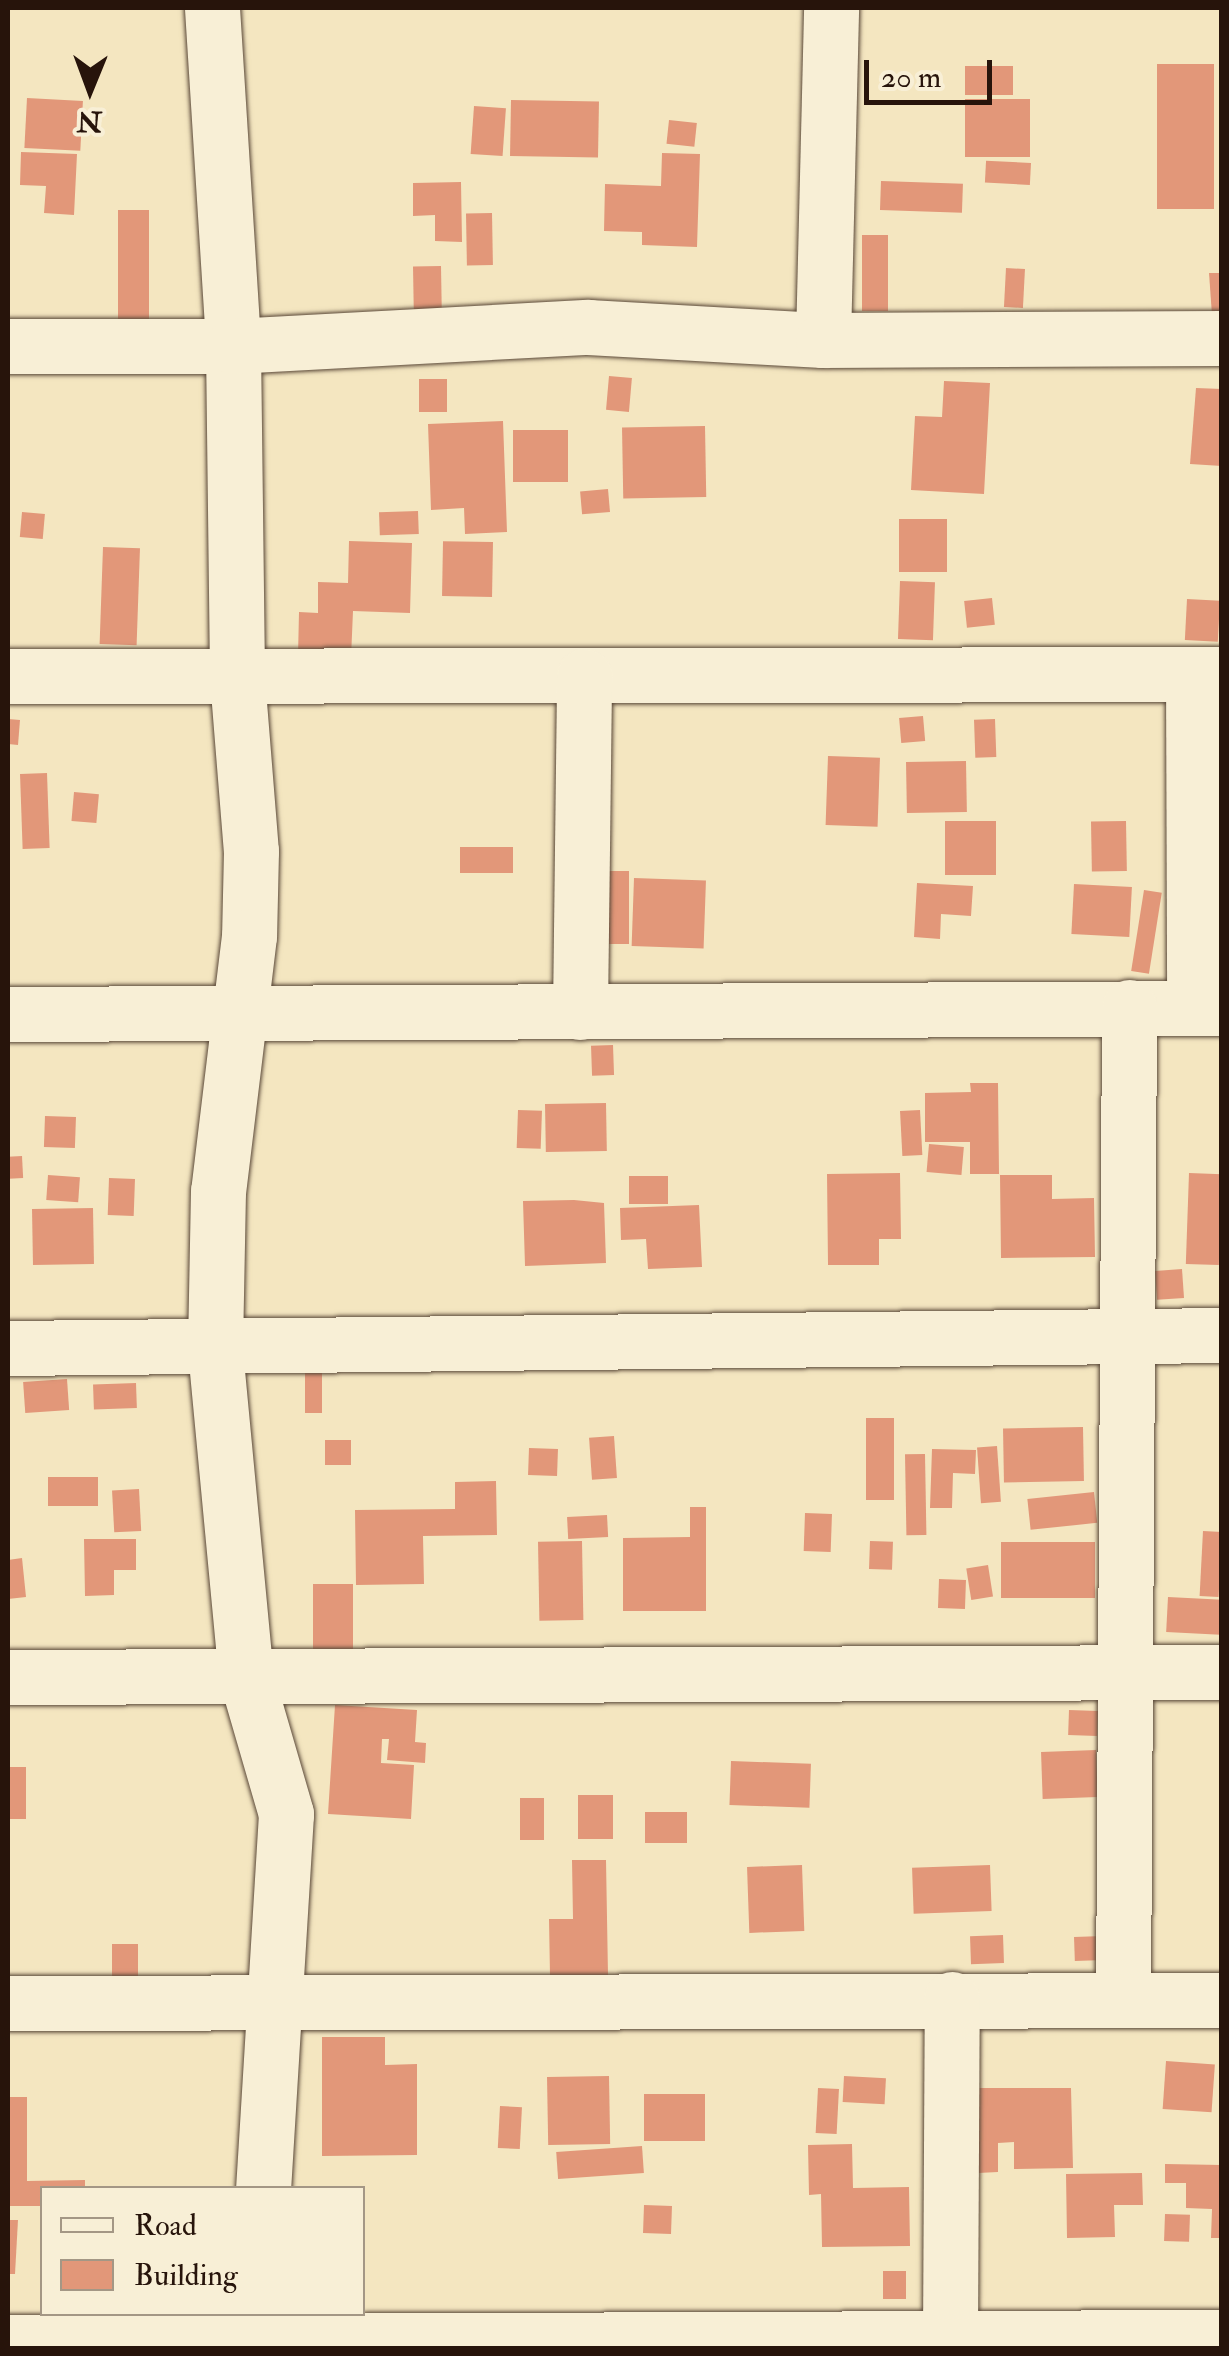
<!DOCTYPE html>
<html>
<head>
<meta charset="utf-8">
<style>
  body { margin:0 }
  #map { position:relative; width:1229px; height:2356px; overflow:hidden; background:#f4e6c0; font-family:"IM FELL Double Pica",serif }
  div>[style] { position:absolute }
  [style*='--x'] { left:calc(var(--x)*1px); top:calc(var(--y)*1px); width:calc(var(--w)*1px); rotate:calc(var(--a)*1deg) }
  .building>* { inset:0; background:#e29779; transform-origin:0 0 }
  .roads { filter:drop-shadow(0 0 2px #5a4838) drop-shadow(0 0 2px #5a4838) }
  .minor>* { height:55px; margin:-27.5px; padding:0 27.5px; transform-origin:27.5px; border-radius:27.5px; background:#f8efd6 }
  span { translate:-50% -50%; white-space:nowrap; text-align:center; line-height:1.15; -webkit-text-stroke:8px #f8efd6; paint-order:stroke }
  .frame { position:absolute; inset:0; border:10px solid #27140b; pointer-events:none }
  .legend { position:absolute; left:40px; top:2186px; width:325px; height:130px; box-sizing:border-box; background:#f8efd6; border:2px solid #a49785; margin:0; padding:12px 18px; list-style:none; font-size:30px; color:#27140b }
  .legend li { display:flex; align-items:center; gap:20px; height:50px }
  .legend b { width:50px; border:2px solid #a49785 }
  .north { position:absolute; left:40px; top:40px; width:100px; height:100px; -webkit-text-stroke:8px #f8efd6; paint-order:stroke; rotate:181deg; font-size:28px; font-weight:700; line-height:40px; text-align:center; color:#27140b }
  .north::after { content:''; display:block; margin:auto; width:35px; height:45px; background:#27140b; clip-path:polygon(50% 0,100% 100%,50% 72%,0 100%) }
  .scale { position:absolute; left:864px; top:60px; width:128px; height:45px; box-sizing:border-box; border:5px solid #27140b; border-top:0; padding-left:12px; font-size:30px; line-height:35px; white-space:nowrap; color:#27140b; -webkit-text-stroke:8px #f8efd6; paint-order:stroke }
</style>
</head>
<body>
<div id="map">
  <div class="building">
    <div style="left:1157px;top:64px;width:57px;height:145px"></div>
    <div style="left:965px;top:66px;width:48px;height:29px"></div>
    <div style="left:27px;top:98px;width:56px;height:50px;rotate:3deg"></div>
    <div style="left:965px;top:99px;width:65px;height:58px"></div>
    <div style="left:511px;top:100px;width:88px;height:56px;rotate:1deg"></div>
    <div style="left:474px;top:106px;width:32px;height:48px;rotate:4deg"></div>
    <div style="left:669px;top:120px;width:28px;height:24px;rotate:6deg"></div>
    <div style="clip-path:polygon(21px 152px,77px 154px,74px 215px,44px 213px,46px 186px,20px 185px)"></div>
    <div style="clip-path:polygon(662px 153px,700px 154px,697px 247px,642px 245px,642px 232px,604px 231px,605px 184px,661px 186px)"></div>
    <div style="left:1031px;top:163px;width:22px;height:45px;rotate:93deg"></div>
    <div style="left:881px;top:181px;width:82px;height:29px;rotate:2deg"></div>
    <div style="clip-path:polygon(461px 182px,462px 242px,435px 241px,435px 215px,413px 216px,413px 183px)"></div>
    <div style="left:118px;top:210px;width:31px;height:117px"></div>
    <div style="left:492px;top:213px;width:52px;height:26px;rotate:89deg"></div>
    <div style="left:862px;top:235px;width:26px;height:76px"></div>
    <div style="left:441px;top:266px;width:48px;height:28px;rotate:89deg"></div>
    <div style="left:1006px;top:268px;width:19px;height:39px;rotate:3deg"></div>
    <div style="clip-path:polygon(1209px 273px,1222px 273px,1222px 314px,1212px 315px)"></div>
    <div style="left:609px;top:376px;width:23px;height:34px;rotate:5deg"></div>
    <div style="left:447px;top:379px;width:33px;height:28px;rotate:90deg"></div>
    <div style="clip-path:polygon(944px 381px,990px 383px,984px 494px,911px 490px,915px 416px,942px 417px)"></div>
    <div style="clip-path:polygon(1196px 388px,1222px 389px,1222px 466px,1190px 464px)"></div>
    <div style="clip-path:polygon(503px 421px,507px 532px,465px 534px,464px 508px,431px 510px,428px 424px)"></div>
    <div style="left:705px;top:426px;width:71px;height:83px;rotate:89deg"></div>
    <div style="left:513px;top:430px;width:55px;height:52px"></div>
    <div style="left:608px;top:489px;width:23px;height:28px;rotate:85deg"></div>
    <div style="left:418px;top:511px;width:23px;height:39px;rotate:88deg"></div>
    <div style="left:22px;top:512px;width:23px;height:25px;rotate:5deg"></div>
    <div style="left:899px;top:519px;width:48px;height:53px"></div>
    <div style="clip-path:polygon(349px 541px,412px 543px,410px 613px,353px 611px,351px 658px,298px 656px,299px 612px,318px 613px,318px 582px,348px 583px)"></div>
    <div style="left:493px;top:542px;width:55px;height:50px;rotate:91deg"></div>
    <div style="left:103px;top:547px;width:37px;height:97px;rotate:2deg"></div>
    <div style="left:900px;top:581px;width:35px;height:58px;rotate:2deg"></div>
    <div style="left:992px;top:598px;width:27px;height:28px;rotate:84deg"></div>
    <div style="left:1187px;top:599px;width:33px;height:41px;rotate:3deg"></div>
    <div style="left:923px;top:716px;width:25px;height:24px;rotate:85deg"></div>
    <div style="clip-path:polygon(8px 719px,20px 720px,18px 745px,8px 744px)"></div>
    <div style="left:995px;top:719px;width:38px;height:21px;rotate:88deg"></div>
    <div style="left:828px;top:756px;width:52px;height:69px;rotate:2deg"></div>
    <div style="left:966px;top:761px;width:51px;height:60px;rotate:89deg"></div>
    <div style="left:47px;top:773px;width:75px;height:27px;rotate:88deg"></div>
    <div style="left:74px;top:792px;width:25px;height:29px;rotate:5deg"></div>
    <div style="left:945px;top:821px;width:51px;height:54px"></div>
    <div style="left:1126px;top:821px;width:50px;height:35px;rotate:89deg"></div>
    <div style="left:460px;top:847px;width:53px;height:26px"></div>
    <div style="left:609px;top:871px;width:20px;height:73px"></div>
    <div style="left:634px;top:878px;width:72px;height:68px;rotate:2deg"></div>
    <div style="clip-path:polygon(917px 883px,973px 886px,971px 916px,941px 914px,940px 939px,914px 937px)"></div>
    <div style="left:1074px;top:884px;width:58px;height:50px;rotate:3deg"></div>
    <div style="left:1144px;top:890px;width:18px;height:82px;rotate:9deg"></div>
    <div style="left:613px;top:1045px;width:30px;height:22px;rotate:88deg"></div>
    <div style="clip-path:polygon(970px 1083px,998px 1083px,999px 1174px,970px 1174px,970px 1142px,925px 1142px,925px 1093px,971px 1092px)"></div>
    <div style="left:606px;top:1103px;width:48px;height:61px;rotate:89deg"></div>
    <div style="left:518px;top:1110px;width:24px;height:38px;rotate:2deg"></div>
    <div style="left:920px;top:1110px;width:45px;height:20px;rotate:87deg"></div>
    <div style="left:45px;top:1116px;width:31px;height:31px;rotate:2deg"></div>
    <div style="left:929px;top:1144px;width:35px;height:28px;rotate:5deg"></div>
    <div style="left:22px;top:1156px;width:22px;height:14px;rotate:87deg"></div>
    <div style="clip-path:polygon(900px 1173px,901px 1239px,879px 1239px,879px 1265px,828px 1265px,827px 1174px)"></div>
    <div style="left:1189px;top:1173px;width:33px;height:91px;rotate:2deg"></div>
    <div style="left:48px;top:1175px;width:32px;height:25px;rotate:4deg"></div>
    <div style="clip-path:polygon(1000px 1175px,1052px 1175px,1052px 1199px,1094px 1198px,1095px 1257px,1001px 1258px)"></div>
    <div style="left:629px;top:1176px;width:39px;height:28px"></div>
    <div style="left:109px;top:1178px;width:26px;height:37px;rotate:2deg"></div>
    <div style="clip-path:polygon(574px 1200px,604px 1203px,606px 1263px,525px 1266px,523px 1201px)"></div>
    <div style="clip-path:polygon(699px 1205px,702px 1267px,648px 1269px,646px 1239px,621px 1240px,620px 1208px)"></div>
    <div style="left:93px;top:1208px;width:56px;height:61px;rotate:89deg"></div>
    <div style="left:1182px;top:1269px;width:29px;height:27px;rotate:86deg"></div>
    <div style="left:305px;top:1371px;width:17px;height:42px"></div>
    <div style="left:67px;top:1379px;width:31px;height:44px;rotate:86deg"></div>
    <div style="left:136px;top:1383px;width:25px;height:43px;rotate:88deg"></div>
    <div style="left:866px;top:1418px;width:28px;height:82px"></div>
    <div style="left:1083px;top:1427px;width:54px;height:80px;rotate:89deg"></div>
    <div style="left:614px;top:1436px;width:42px;height:25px;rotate:86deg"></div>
    <div style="left:325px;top:1440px;width:26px;height:25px"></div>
    <div style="left:997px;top:1446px;width:56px;height:20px;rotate:86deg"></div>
    <div style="left:529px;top:1448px;width:29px;height:27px;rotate:2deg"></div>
    <div style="clip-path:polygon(932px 1449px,976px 1450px,975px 1474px,953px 1473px,952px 1508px,930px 1508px)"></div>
    <div style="left:925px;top:1454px;width:81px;height:20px;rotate:89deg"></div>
    <div style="left:48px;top:1477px;width:50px;height:29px"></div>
    <div style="clip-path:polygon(496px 1481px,497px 1535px,423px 1536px,424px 1584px,356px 1585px,355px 1510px,455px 1509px,455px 1482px)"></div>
    <div style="left:139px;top:1489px;width:42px;height:27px;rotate:87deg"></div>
    <div style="left:1094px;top:1492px;width:31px;height:67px;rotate:84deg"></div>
    <div style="clip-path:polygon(690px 1507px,706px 1507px,706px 1611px,623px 1611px,623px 1538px,690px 1537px)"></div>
    <div style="left:805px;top:1513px;width:27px;height:38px;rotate:2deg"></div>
    <div style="left:607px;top:1515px;width:22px;height:40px;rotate:87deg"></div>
    <div style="left:1203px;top:1531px;width:19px;height:65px;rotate:3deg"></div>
    <div style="clip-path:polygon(84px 1539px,136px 1539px,136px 1570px,114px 1570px,114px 1595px,85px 1596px)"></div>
    <div style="left:582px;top:1541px;width:79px;height:44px;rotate:89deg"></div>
    <div style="left:870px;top:1541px;width:23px;height:28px;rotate:2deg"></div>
    <div style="left:1001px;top:1542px;width:94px;height:56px"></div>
    <div style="clip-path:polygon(22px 1558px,26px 1597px,8px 1599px,8px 1560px)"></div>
    <div style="left:988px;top:1565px;width:32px;height:22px;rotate:81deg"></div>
    <div style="left:939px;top:1579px;width:27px;height:29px;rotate:2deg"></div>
    <div style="left:313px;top:1584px;width:40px;height:67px"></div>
    <div style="left:1168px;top:1597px;width:54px;height:35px;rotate:3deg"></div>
    <div style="clip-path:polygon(335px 1705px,417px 1710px,415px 1742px,426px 1743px,425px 1763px,387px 1760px,389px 1739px,382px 1739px,381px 1763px,414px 1765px,411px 1819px,328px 1814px)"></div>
    <div style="left:1069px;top:1710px;width:29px;height:25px;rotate:2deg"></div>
    <div style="left:1096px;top:1750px;width:47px;height:55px;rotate:88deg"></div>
    <div style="left:731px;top:1761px;width:80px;height:44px;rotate:2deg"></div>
    <div style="left:8px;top:1767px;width:18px;height:52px"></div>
    <div style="left:578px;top:1795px;width:35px;height:44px"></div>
    <div style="left:520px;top:1798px;width:24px;height:42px"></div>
    <div style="left:645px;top:1812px;width:42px;height:31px"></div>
    <div style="clip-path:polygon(572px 1860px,606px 1860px,608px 1975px,550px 1976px,549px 1919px,573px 1919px)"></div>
    <div style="left:802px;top:1865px;width:66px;height:55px;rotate:88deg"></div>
    <div style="left:990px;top:1865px;width:46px;height:78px;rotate:88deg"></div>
    <div style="left:1003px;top:1935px;width:28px;height:33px;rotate:88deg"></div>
    <div style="left:1103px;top:1936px;width:24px;height:29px;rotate:88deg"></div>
    <div style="left:112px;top:1944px;width:26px;height:32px"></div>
    <div style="clip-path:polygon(322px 2037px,385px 2037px,385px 2065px,417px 2064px,417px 2155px,322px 2156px)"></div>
    <div style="left:1166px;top:2061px;width:49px;height:48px;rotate:4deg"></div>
    <div style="left:609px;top:2076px;width:68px;height:62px;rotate:89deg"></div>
    <div style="left:844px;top:2076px;width:42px;height:26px;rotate:3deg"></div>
    <div style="left:818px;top:2088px;width:21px;height:45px;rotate:3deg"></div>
    <div style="clip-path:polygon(977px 2088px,1071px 2088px,1073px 2168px,1014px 2169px,1014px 2142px,998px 2143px,998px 2172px,978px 2173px)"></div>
    <div style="left:644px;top:2094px;width:61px;height:47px"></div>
    <div style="clip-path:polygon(8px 2097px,27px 2097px,27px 2181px,85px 2180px,85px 2188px,42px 2188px,42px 2206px,8px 2206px)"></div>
    <div style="left:500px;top:2106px;width:22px;height:42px;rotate:3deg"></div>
    <div style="clip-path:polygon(852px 2144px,853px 2188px,909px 2187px,910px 2246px,822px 2247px,821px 2194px,809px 2195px,808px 2145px)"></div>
    <div style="left:642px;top:2146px;width:27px;height:86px;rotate:86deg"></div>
    <div style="clip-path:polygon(1165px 2164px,1222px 2165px,1222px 2238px,1211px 2238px,1212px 2209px,1186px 2208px,1186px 2183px,1165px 2183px)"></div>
    <div style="clip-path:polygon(1142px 2173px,1143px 2205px,1114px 2205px,1115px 2237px,1067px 2238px,1066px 2174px)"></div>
    <div style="left:644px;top:2205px;width:28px;height:28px;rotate:2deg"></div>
    <div style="left:1165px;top:2214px;width:25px;height:27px;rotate:2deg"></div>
    <div style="clip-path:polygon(8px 2220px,18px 2220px,15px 2274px,8px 2274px)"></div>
    <div style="left:906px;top:2271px;width:28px;height:23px;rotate:90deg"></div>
  </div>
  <div class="roads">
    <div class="minor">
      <div style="--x:212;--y:8;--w:339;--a:86.4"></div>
      <div style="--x:233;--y:346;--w:332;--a:89.3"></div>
      <div style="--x:237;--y:678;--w:174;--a:85.4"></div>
      <div style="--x:251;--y:851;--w:85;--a:91.3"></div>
      <div style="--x:249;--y:936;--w:257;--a:96.9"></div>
      <div style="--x:218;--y:1191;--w:159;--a:91.1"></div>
      <div style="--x:215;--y:1350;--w:327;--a:84.6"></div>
      <div style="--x:246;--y:1676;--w:144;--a:73.8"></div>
      <div style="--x:286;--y:1814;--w:375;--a:93.5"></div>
      <div style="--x:823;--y:340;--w:332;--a:-88.6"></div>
      <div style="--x:8;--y:346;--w:225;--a:0"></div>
      <div style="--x:233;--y:346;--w:356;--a:-3.1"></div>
      <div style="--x:588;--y:327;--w:235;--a:3.2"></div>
      <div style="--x:823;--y:340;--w:399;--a:-0.3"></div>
      <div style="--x:1193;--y:674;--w:334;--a:89.8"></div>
      <div style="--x:8;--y:676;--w:1214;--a:-0.09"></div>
      <div style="--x:580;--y:1012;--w:336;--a:-89.3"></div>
      <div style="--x:8;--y:1014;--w:1214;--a:-0.28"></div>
      <div style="--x:8;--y:1348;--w:1214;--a:-0.61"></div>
      <div style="--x:8;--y:1677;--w:1214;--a:-0.24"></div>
      <div style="--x:1123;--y:1999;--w:992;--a:-89.65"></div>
      <div style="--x:8;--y:2003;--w:1214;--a:-0.14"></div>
      <div style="--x:950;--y:2339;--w:340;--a:-89.7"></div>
      <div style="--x:8;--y:2342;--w:1214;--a:-0.24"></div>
    </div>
  </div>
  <div class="frame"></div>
  <ul class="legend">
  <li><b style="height:12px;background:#f8efd6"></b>Road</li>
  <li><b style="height:28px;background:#e29779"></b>Building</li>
  </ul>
  <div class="north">N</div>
  <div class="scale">20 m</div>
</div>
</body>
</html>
